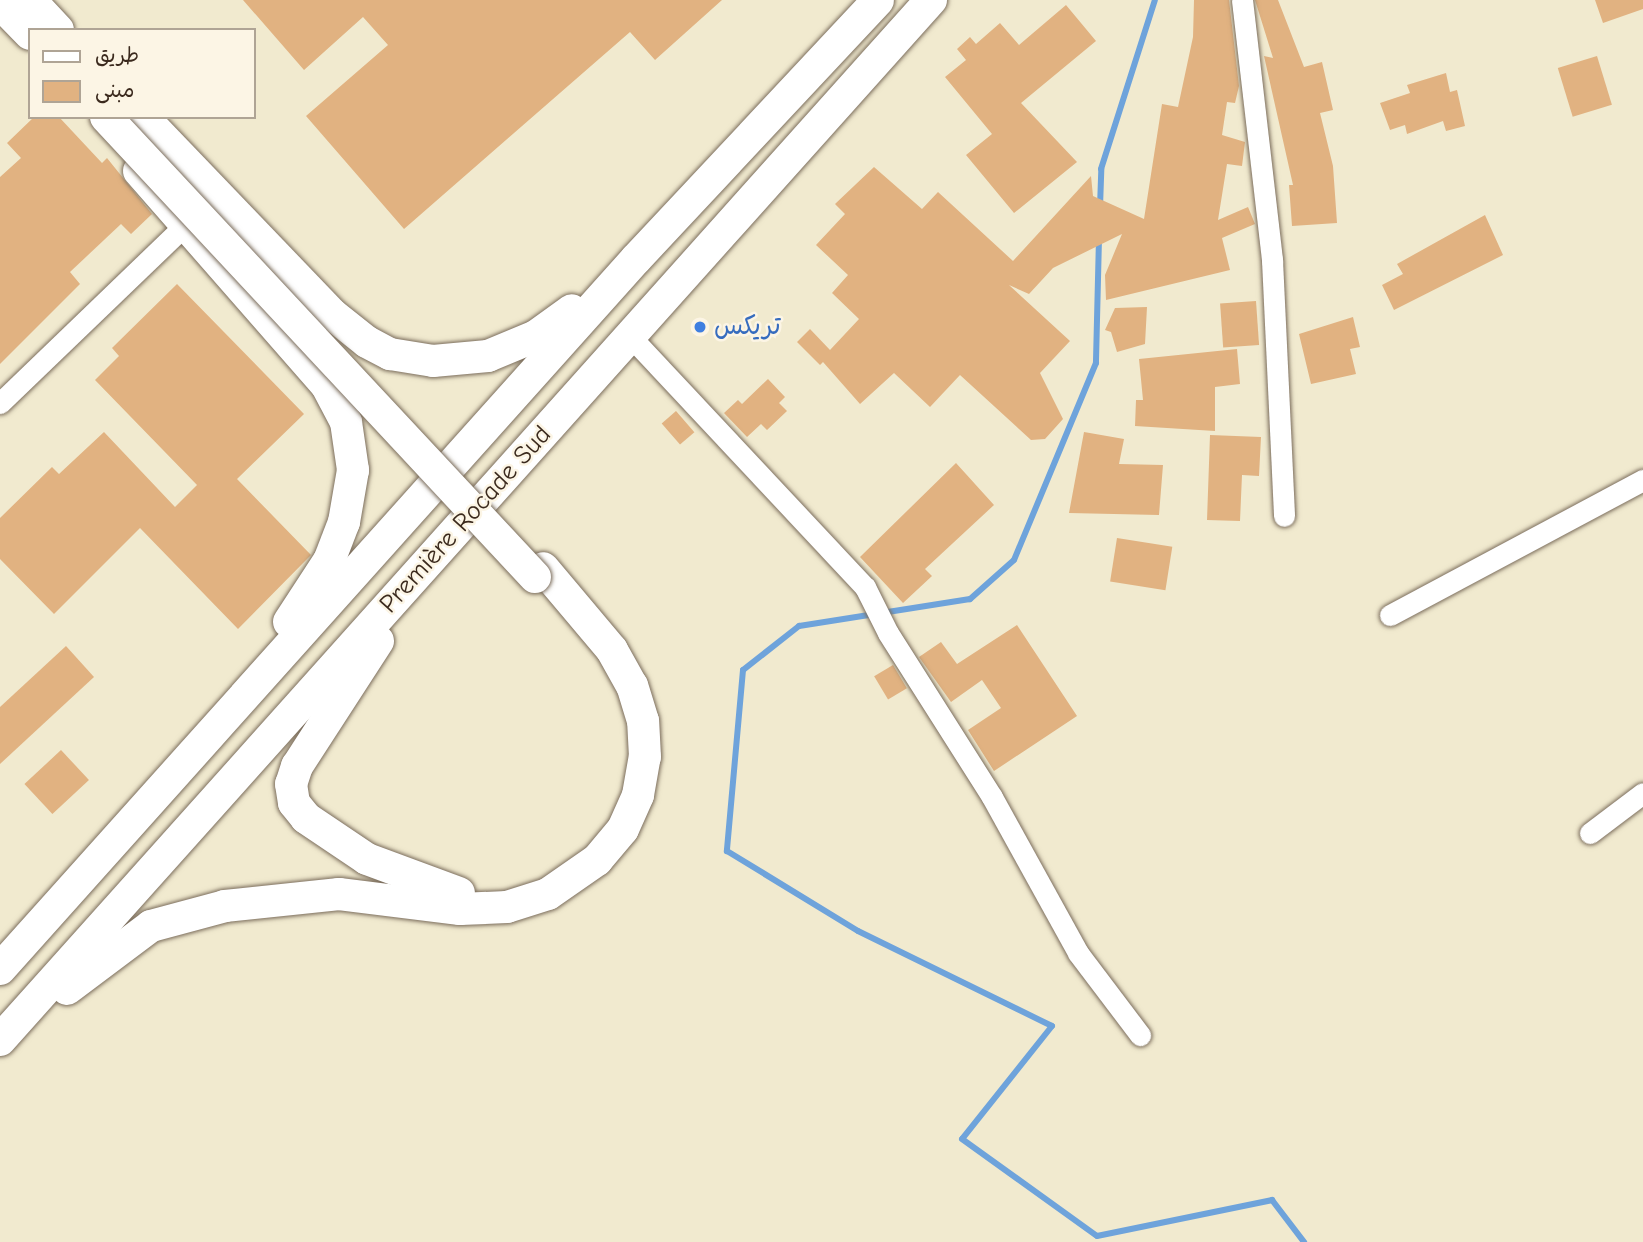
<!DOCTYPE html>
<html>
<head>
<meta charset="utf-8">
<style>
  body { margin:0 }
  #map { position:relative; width:1643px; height:1242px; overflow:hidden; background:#f1eacf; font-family:"Comic Neue","Playpen Sans Arabic",sans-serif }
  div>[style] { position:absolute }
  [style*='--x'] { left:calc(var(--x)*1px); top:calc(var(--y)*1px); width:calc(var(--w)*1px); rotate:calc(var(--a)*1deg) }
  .stream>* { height:6px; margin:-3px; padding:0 3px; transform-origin:3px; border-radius:3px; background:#6ea3db }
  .building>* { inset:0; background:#e1b281; transform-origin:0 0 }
  .roads { filter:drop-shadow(0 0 2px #7b6d5c) drop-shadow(0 0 2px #7b6d5c) }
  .minor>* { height:21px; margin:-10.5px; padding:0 10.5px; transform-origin:10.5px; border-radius:10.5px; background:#fff }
  .highway>* { height:32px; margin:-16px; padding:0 16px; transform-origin:16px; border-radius:16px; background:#fff }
  .bridges { filter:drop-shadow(0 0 2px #7b6d5c) drop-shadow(0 0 2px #7b6d5c) }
  .highway-bridge>* { height:32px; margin:-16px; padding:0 16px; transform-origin:16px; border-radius:16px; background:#fff }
  .dots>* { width:19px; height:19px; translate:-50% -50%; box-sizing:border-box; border:4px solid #fcf5e5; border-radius:50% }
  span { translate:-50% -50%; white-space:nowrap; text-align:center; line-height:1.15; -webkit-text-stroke:5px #fcf5e5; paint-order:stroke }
  .shop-label { font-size:26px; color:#366cbe }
  .left { translate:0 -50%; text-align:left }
  .street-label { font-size:26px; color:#3b2a1e }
  .legend { position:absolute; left:28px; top:28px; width:228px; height:91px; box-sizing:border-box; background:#fcf5e5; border:2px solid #afa495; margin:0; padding:9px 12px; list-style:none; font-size:21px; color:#3b2a1e }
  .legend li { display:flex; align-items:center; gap:14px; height:35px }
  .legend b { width:35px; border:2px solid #afa495 }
</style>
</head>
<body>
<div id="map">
  <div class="stream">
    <div style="--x:1100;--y:207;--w:38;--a:-88"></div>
    <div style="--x:1101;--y:169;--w:177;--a:-72.3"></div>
    <div style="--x:1099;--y:238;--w:125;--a:91.4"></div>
    <div style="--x:1096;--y:363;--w:213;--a:112.6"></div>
    <div style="--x:1014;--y:560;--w:59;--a:138.4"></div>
    <div style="--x:970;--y:599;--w:173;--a:171"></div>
    <div style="--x:799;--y:626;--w:71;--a:141.8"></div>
    <div style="--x:743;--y:670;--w:182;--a:95.1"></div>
    <div style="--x:727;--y:851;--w:153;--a:31.4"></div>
    <div style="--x:858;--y:931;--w:216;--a:26.1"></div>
    <div style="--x:1052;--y:1026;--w:144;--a:128.5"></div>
    <div style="--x:962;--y:1139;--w:166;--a:35.7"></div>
    <div style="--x:1097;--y:1236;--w:179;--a:-11.6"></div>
    <div style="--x:1272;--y:1200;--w:53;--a:52.7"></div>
  </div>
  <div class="building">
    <div style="clip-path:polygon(243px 0,722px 0,655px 60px,630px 32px,404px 229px,306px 116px,388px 45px,363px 17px,304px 70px)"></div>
    <div style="clip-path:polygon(1194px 0,1229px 0,1239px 86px,1235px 103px,1227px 102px,1222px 135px,1245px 142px,1242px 166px,1227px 164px,1218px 220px,1248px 207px,1255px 224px,1222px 238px,1230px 270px,1106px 300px,1105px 275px,1122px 234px,1053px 268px,1029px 294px,1009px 285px,1070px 341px,1040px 373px,1063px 419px,1045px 439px,1031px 440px,960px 375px,930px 407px,894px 373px,860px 404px,823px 362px,820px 365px,797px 342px,810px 329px,830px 350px,859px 319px,832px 293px,848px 275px,816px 245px,845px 214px,835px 204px,874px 167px,922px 209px,938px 192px,1013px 261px,1091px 176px,1093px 196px,1144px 219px,1162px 104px,1178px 107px,1193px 37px)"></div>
    <div style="clip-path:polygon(1255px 0,1278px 0,1304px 67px,1322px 62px,1333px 110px,1320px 113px,1333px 166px,1337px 223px,1292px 226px,1289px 185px,1293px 185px,1264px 56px,1273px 58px)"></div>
    <div style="clip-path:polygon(1595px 0,1643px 0,1643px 9px,1603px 23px)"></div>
    <div style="clip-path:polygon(1066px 5px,1096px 41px,1021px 103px,1077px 162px,1014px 213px,966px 155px,992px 134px,945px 77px,966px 60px,957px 49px,970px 37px,976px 44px,1000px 23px,1019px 45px)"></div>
    <div style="left:1597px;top:56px;width:51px;height:41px;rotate:73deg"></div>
    <div style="clip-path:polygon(1446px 73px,1450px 92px,1457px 90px,1465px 126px,1446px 131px,1443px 121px,1407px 134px,1405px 125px,1390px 130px,1380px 103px,1410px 93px,1407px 85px)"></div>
    <div style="clip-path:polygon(34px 117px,59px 117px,102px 163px,107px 158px,152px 214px,131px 234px,121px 224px,70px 272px,80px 284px,0 364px,0 177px,21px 158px,7px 143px)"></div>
    <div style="clip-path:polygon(1485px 215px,1503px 255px,1394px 310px,1382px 285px,1403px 274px,1397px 264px)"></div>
    <div style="clip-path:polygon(177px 284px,304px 414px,237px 479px,311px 555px,238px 629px,140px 528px,54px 614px,0 559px,0 518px,52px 467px,59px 474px,104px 432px,175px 507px,197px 485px,95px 380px,119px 356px,112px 348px)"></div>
    <div style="left:1256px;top:301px;width:44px;height:36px;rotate:86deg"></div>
    <div style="clip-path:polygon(1147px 307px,1145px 344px,1117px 352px,1111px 332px,1105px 330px,1115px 308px)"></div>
    <div style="clip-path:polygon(1353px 317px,1360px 347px,1350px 349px,1356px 374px,1311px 384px,1299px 334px)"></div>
    <div style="clip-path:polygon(1237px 349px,1240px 384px,1215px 387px,1215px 431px,1135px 426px,1136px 400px,1143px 400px,1139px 359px)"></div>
    <div style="clip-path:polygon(768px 379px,785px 397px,779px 403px,787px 411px,767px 430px,761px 424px,747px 437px,724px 413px,738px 400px,742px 404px)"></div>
    <div style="left:676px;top:411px;width:28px;height:19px;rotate:49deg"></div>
    <div style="clip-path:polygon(1084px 432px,1124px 439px,1119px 464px,1163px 465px,1159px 515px,1069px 513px)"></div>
    <div style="clip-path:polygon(1210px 435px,1261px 437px,1259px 476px,1242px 475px,1240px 521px,1207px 520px)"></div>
    <div style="clip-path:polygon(956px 463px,994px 505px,925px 569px,932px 576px,903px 603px,860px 557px)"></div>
    <div style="left:1117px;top:538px;width:56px;height:44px;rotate:9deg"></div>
    <div style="clip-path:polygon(1017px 625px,1077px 716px,994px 771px,968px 730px,1001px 708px,982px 680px,951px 702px,919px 657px,941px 642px,957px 664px)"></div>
    <div style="clip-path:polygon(66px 646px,94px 677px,0 764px,0 707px)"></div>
    <div style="left:893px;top:665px;width:27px;height:22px;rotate:59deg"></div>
    <div style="left:61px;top:750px;width:41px;height:50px;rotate:47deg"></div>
  </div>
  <div class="roads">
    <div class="minor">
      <div style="--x:1242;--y:0;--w:262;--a:83.4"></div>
      <div style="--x:1272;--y:260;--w:256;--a:87.3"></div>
      <div style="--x:630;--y:336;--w:344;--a:46.9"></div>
      <div style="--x:865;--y:587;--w:51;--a:63.4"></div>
      <div style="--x:888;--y:633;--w:194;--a:57.6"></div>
      <div style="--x:992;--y:797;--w:178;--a:61.1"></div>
      <div style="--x:1078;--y:953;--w:103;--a:52.9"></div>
      <div style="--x:0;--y:403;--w:255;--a:-43.9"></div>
      <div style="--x:1390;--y:615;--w:287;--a:-28.1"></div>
      <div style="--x:1590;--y:833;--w:66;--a:-37"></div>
    </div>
    <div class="highway">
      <div style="--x:30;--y:0;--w:41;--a:47"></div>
      <div style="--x:0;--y:3;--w:43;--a:45.9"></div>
      <div style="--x:143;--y:117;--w:274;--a:46.2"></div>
      <div style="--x:333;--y:315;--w:43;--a:38.5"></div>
      <div style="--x:367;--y:342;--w:26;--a:28"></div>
      <div style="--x:390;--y:354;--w:44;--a:9.2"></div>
      <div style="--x:433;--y:361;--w:55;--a:-5.2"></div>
      <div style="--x:488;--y:356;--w:52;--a:-22.6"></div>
      <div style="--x:536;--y:336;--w:44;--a:-35.8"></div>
      <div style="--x:139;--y:171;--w:286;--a:48.8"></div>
      <div style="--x:327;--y:386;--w:41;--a:62.2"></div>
      <div style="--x:346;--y:422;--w:49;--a:81.7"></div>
      <div style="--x:353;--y:470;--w:53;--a:99.8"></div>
      <div style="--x:344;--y:522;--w:40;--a:111"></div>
      <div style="--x:330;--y:559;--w:75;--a:123.1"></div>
      <div style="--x:378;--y:641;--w:149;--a:122.9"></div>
      <div style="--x:297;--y:766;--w:19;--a:108"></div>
      <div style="--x:291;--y:784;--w:19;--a:81"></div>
      <div style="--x:294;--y:803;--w:19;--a:51"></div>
      <div style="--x:306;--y:818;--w:73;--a:33.9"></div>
      <div style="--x:367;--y:859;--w:98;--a:20.3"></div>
      <div style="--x:0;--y:969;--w:953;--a:-48.15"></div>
      <div style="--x:636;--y:259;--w:354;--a:-46.9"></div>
      <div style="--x:67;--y:989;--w:105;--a:-36.9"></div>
      <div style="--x:151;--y:926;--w:77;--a:-15.1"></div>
      <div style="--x:225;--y:906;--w:115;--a:-6"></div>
      <div style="--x:339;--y:894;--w:122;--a:7.1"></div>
      <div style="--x:460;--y:909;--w:47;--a:-2.4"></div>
      <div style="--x:507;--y:907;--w:43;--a:-17.6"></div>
      <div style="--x:548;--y:894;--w:60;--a:-34.8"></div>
      <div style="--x:597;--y:860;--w:40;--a:-50"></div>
      <div style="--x:623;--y:829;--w:37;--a:-66"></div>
      <div style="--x:638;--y:795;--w:39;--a:-80"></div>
      <div style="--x:645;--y:757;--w:36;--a:-93"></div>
      <div style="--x:643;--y:721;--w:37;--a:-107"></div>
      <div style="--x:632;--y:686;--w:41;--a:-119.1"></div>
      <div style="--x:612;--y:650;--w:107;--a:-130.1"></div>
      <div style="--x:0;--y:1040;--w:1396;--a:-48.17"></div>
    </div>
  </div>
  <div class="bridges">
    <div class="highway-bridge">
      <div style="--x:106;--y:117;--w:629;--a:47"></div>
    </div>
  </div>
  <div class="dots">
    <div style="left:700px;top:327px;background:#3f7fe0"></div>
  </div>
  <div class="shop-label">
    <span class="left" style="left:714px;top:327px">تريكس</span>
  </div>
  <div class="street-label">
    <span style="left:466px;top:520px;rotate:-48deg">Première Rocade Sud</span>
  </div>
  <ul class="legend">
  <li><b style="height:9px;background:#fff"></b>طريق</li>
  <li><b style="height:19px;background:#e1b281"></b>مبنى</li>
  </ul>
</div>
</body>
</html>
